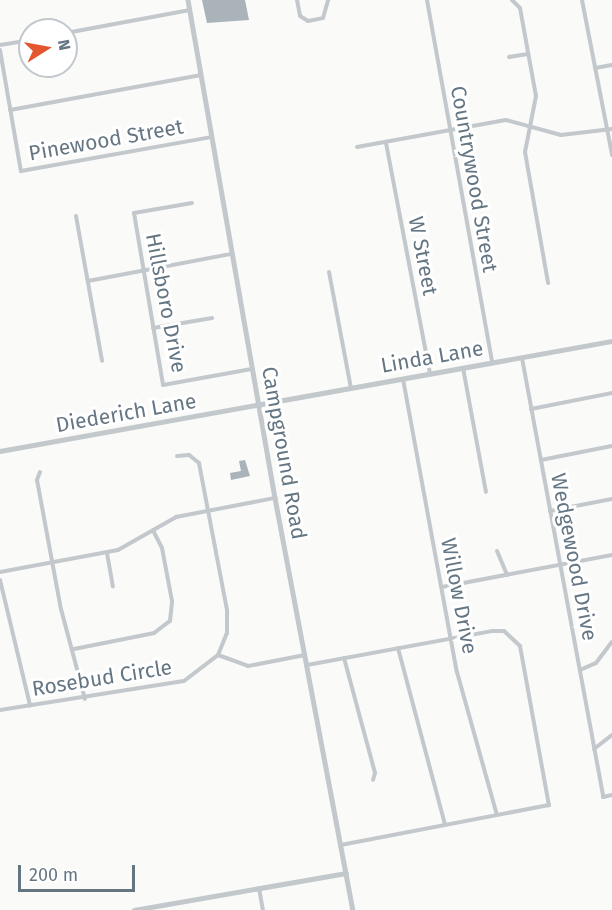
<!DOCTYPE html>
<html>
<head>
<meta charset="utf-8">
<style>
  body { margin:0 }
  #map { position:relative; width:612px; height:910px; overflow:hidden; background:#fafaf8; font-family:"Fira Sans",sans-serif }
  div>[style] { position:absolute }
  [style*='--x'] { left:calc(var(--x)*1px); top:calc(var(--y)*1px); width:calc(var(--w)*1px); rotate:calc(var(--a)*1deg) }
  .building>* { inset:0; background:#aab3b9 }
  .minor>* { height:4px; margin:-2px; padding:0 2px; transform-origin:2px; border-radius:2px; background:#c3c8cc }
  .tertiary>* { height:4.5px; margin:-2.25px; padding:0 2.25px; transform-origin:2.25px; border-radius:2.25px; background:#c3c8cc }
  span { translate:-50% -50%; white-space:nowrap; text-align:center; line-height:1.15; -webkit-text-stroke:6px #fff; paint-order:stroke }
  .street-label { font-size:21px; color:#657683 }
  .north { position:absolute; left:18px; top:18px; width:60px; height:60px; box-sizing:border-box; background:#fff; border:2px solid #c1c8cd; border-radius:50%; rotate:79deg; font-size:16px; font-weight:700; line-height:24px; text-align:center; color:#657683 }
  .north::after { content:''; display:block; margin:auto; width:21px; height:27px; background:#e4572e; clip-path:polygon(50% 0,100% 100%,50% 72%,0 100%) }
  .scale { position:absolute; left:18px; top:865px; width:117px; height:27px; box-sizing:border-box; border:3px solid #657683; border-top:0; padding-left:8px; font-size:18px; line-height:21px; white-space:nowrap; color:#657683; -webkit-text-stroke:4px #fff; paint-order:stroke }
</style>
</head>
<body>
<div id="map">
  <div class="building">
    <div style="clip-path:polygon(202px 0,245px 0,249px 20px,207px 23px)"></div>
    <div style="clip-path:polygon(245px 460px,250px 476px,231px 480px,230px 473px,241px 471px,239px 461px)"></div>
  </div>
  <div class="minor">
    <div style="--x:297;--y:0;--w:16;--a:79"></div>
    <div style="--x:300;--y:16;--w:9;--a:32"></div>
    <div style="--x:308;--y:21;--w:15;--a:-11"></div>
    <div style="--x:323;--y:18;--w:19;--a:-74"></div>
    <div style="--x:427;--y:0;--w:369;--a:79.8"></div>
    <div style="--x:512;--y:0;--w:11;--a:45"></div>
    <div style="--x:520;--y:8;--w:89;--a:79.7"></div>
    <div style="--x:536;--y:96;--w:57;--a:101.1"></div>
    <div style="--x:525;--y:152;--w:133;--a:80"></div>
    <div style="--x:582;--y:0;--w:158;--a:79"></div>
    <div style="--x:66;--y:33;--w:126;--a:-10.5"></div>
    <div style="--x:0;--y:45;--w:30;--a:-9"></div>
    <div style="--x:0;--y:50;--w:123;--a:80.2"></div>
    <div style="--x:21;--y:171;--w:193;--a:-10.1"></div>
    <div style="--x:509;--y:57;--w:19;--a:-9"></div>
    <div style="--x:595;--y:68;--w:17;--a:-10"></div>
    <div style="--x:10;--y:110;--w:193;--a:-10.4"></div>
    <div style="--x:386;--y:143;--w:235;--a:79.2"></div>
    <div style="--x:357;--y:147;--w:151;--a:-10.3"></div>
    <div style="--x:506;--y:120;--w:57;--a:15.3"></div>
    <div style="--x:561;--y:135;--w:51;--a:-6.7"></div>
    <div style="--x:192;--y:203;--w:59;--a:170.2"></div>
    <div style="--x:134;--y:213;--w:174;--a:80.4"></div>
    <div style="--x:163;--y:385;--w:90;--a:-10.2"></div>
    <div style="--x:76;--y:216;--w:147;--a:79.8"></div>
    <div style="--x:329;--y:272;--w:118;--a:79.3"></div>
    <div style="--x:88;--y:281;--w:146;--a:-10.7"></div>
    <div style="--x:153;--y:328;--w:60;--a:-9.6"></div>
    <div style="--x:522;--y:358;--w:446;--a:79.5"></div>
    <div style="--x:603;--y:797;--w:9;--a:-13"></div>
    <div style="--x:463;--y:368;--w:126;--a:79.5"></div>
    <div style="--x:403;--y:379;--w:298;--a:79.6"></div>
    <div style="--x:457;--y:672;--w:148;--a:74.4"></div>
    <div style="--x:531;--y:409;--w:83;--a:-11.2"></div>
    <div style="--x:541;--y:460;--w:72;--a:-11.2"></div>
    <div style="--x:40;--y:472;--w:9;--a:111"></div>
    <div style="--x:37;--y:480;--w:131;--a:79.5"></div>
    <div style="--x:61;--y:609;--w:93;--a:75.1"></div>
    <div style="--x:550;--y:511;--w:63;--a:-11"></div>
    <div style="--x:497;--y:551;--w:26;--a:67"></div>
    <div style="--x:107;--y:553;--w:34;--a:80"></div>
    <div style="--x:0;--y:572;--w:120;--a:-10.6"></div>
    <div style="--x:118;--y:550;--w:67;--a:-29.6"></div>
    <div style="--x:176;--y:517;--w:101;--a:-10.9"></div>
    <div style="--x:0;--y:580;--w:129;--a:76.5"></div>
    <div style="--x:442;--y:587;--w:173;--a:-10.7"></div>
    <div style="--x:398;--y:648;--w:183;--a:75.1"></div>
    <div style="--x:74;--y:649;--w:82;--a:-11.3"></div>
    <div style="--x:154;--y:633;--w:20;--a:-37"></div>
    <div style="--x:170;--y:621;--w:20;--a:-84"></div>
    <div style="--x:172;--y:601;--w:54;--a:-100.7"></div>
    <div style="--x:162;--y:548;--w:20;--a:-117"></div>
    <div style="--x:218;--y:655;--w:32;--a:20"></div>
    <div style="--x:248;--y:666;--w:58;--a:-10.9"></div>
    <div style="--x:344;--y:658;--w:119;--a:74.9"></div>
    <div style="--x:375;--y:773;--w:7;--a:106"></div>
    <div style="--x:307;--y:665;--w:189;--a:-10.4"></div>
    <div style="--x:493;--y:631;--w:11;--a:0"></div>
    <div style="--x:504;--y:631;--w:22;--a:43"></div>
    <div style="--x:520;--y:646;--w:162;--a:79.7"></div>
    <div style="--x:549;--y:805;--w:212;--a:169.1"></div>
    <div style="--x:580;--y:670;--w:17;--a:-24"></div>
    <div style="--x:596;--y:663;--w:26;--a:-53"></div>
    <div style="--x:0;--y:710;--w:186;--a:-9"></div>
    <div style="--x:184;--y:681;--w:43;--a:-37.4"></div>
    <div style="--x:218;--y:655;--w:24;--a:-68"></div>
    <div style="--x:227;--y:633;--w:23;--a:-90"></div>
    <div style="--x:227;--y:610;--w:150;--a:-100.8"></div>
    <div style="--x:199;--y:463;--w:13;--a:-141"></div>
    <div style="--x:189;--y:455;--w:12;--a:175"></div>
    <div style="--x:594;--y:749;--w:23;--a:-38"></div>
    <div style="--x:259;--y:888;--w:22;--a:80"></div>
  </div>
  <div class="tertiary">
    <div style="--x:188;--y:0;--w:506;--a:80.09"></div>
    <div style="--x:275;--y:498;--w:419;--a:79.3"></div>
    <div style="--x:0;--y:451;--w:622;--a:-10.19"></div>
    <div style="--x:134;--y:910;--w:215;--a:-9.9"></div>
  </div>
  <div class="street-label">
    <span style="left:106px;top:140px;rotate:-10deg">Pinewood Street</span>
    <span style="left:474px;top:179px;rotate:80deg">Countrywood Street</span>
    <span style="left:423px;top:256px;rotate:79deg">W Street</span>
    <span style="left:166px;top:303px;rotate:79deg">Hillsboro Drive</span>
    <span style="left:432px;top:357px;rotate:-10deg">Linda Lane</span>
    <span style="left:126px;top:413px;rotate:-10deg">Diederich Lane</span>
    <span style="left:284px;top:453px;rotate:80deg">Campground Road</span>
    <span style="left:574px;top:557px;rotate:79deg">Wedgewood Drive</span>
    <span style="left:459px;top:596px;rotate:79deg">Willow Drive</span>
    <span style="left:102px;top:678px;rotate:-9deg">Rosebud Circle</span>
  </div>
  <div class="north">N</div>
  <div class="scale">200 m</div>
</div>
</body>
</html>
